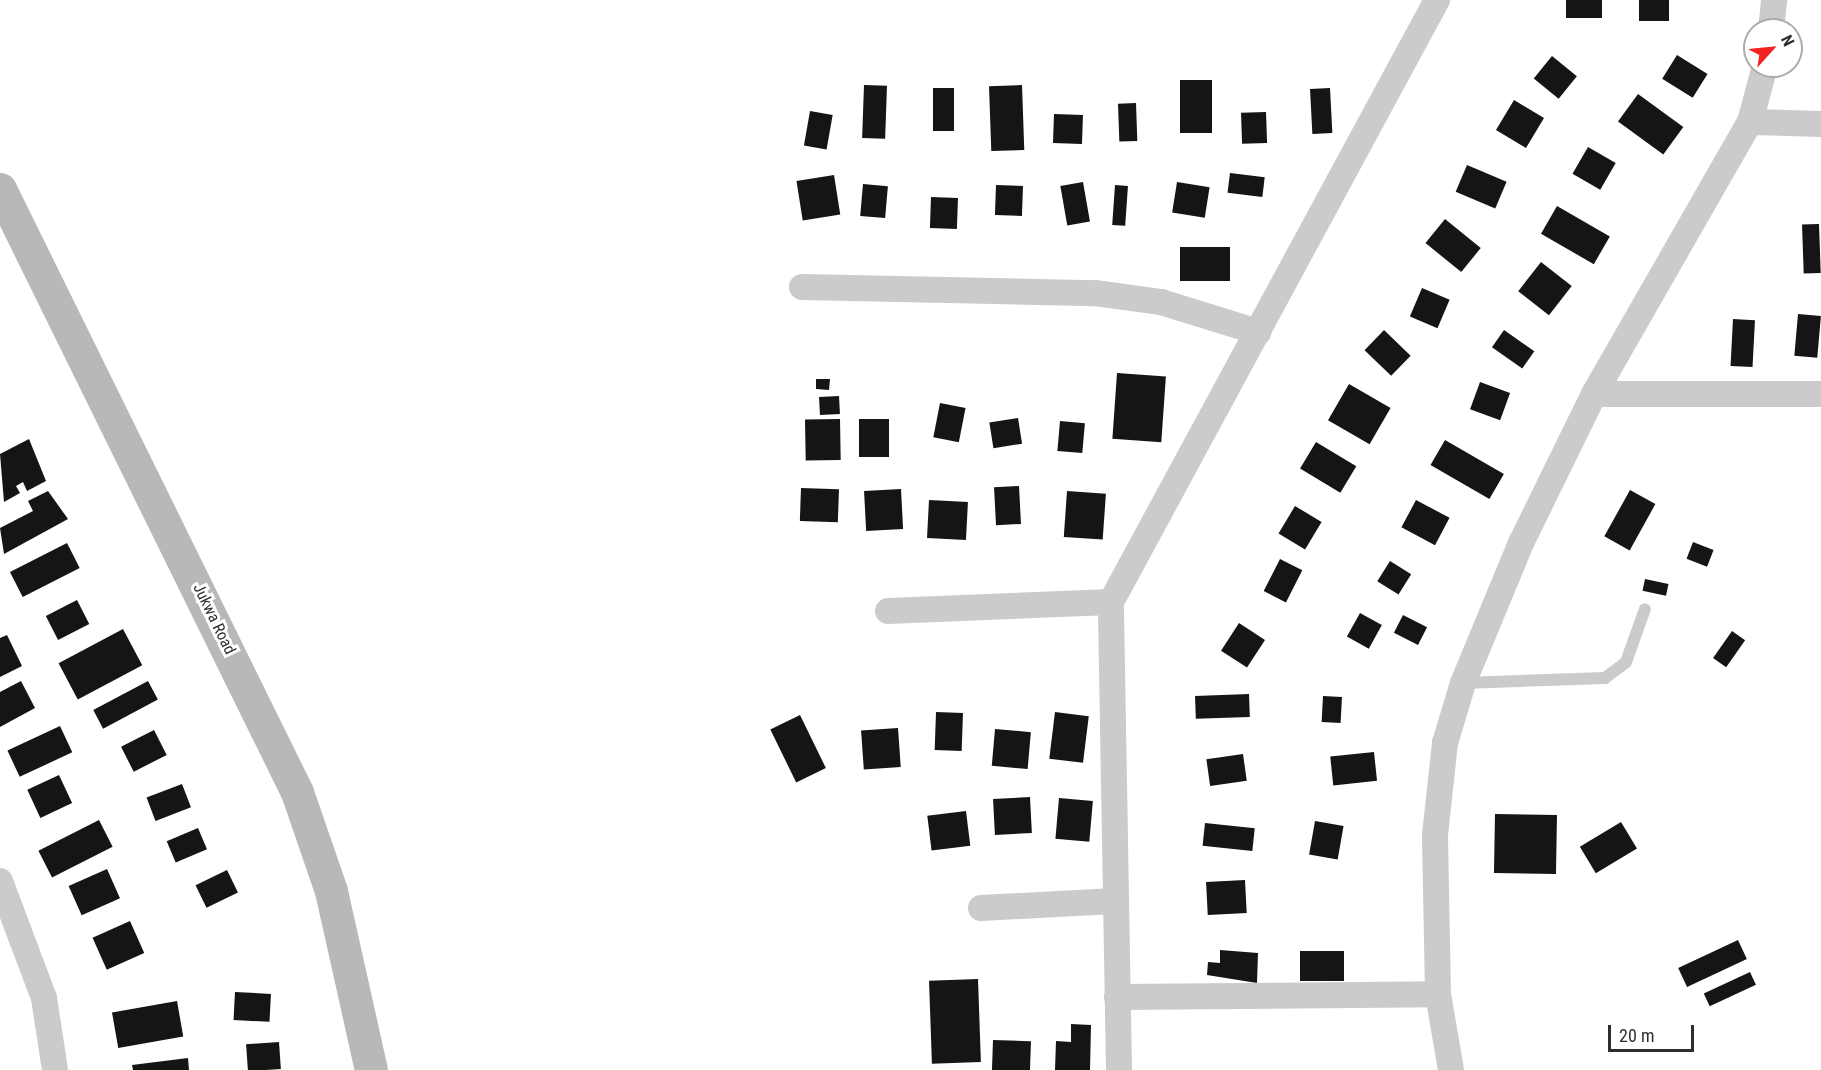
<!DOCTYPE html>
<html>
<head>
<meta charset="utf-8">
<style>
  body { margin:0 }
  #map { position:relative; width:1821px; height:1070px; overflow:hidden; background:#fff; font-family:"Roboto Condensed",sans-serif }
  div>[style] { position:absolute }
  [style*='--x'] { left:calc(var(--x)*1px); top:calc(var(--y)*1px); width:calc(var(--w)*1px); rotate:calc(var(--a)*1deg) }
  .building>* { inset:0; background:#151515; transform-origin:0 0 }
  .lane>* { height:12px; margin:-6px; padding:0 6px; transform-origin:6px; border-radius:6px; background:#cbcbcb }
  .street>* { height:26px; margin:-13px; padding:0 13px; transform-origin:13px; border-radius:13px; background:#cbcbcb }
  .secondary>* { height:33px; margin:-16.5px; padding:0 16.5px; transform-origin:16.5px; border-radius:16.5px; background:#b8b8b8 }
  span { translate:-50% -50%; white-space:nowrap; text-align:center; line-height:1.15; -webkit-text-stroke:6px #fff; paint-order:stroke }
  .street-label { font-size:16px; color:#2e2e2e }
  .north { position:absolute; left:1743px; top:18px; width:60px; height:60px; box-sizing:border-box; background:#fff; border:2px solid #ababab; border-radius:50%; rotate:63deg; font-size:16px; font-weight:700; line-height:24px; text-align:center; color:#2e2e2e }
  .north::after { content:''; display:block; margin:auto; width:21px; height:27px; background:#f32321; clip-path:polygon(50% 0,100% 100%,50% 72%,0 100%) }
  .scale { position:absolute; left:1608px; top:1025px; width:86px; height:27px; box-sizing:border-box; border:3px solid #2e2e2e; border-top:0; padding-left:8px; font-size:18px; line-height:21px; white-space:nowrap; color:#2e2e2e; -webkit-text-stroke:4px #fff; paint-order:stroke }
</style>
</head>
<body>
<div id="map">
  <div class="building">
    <div style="left:1566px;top:0;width:36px;height:18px"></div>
    <div style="left:1639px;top:0;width:30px;height:21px"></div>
    <div style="left:1677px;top:55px;width:36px;height:28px;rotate:32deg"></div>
    <div style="left:1552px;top:56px;width:32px;height:29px;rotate:39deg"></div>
    <div style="left:1180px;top:80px;width:32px;height:53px"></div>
    <div style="left:864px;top:85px;width:23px;height:53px;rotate:2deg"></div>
    <div style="left:1022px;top:85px;width:65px;height:33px;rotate:88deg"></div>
    <div style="left:933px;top:88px;width:21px;height:43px"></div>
    <div style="left:1330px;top:88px;width:45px;height:20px;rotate:87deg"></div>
    <div style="left:1638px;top:94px;width:56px;height:34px;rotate:36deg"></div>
    <div style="left:1514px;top:100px;width:35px;height:35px;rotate:31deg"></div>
    <div style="left:1136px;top:103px;width:38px;height:18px;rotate:88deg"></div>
    <div style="left:810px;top:111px;width:23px;height:35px;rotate:10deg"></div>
    <div style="left:1266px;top:112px;width:31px;height:25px;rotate:88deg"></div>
    <div style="left:1054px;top:114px;width:29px;height:29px;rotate:2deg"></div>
    <div style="left:1588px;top:147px;width:32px;height:31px;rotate:30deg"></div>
    <div style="left:1467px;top:165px;width:43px;height:29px;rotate:23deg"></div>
    <div style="left:1230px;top:173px;width:35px;height:20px;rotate:7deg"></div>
    <div style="left:834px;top:175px;width:40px;height:38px;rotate:81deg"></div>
    <div style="left:1083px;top:182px;width:40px;height:23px;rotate:80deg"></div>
    <div style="left:1177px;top:182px;width:33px;height:31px;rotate:9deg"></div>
    <div style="left:863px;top:184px;width:25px;height:32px;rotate:5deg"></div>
    <div style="left:996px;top:185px;width:27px;height:30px;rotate:2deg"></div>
    <div style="left:1115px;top:185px;width:13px;height:40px;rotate:4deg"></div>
    <div style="left:931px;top:197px;width:27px;height:31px;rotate:2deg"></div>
    <div style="left:1557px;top:206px;width:61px;height:32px;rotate:30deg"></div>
    <div style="left:1445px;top:219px;width:46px;height:31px;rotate:39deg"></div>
    <div style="left:1819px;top:224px;width:49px;height:17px;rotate:88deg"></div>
    <div style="left:1180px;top:247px;width:50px;height:34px"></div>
    <div style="left:1541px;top:262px;width:39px;height:37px;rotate:38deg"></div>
    <div style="left:1422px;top:288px;width:30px;height:31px;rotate:23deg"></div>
    <div style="left:1798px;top:314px;width:23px;height:42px;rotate:5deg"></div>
    <div style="left:1733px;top:319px;width:22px;height:47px;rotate:3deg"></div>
    <div style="left:1384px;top:330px;width:37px;height:28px;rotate:44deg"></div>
    <div style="left:1504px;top:330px;width:37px;height:21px;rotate:35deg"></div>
    <div style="left:1117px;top:373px;width:49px;height:66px;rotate:4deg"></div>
    <div style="clip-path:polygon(816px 379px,830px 379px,829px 390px,816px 389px)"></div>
    <div style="left:1480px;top:382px;width:32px;height:29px;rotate:20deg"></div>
    <div style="left:1349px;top:384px;width:48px;height:42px;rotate:30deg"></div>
    <div style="left:839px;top:396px;width:18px;height:20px;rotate:87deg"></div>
    <div style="left:940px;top:403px;width:26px;height:35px;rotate:11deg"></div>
    <div style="left:1018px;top:418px;width:26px;height:29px;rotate:81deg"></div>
    <div style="left:840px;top:419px;width:41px;height:35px;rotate:89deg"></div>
    <div style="left:889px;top:419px;width:38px;height:30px;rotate:90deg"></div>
    <div style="left:1060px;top:421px;width:25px;height:30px;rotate:5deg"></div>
    <div style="clip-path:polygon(29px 439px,46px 481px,27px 491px,23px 482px,16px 486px,20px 493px,4px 502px,0 454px)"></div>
    <div style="left:1445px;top:440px;width:68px;height:29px;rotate:30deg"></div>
    <div style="left:1316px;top:442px;width:47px;height:31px;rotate:31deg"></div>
    <div style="left:1019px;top:486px;width:38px;height:25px;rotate:87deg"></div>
    <div style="left:801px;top:488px;width:38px;height:33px;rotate:2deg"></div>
    <div style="left:901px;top:489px;width:40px;height:37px;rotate:87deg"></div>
    <div style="left:1630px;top:490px;width:29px;height:53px;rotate:29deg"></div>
    <div style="clip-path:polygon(48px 491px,68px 519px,4px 554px,0 528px,33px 511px,28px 501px)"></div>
    <div style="left:1067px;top:491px;width:39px;height:46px;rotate:4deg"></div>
    <div style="left:929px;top:500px;width:39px;height:38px;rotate:3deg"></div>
    <div style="left:1416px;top:500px;width:38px;height:31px;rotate:28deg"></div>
    <div style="left:1295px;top:506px;width:31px;height:32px;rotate:31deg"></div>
    <div style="left:1693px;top:542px;width:22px;height:18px;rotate:21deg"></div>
    <div style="left:67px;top:543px;width:28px;height:64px;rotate:63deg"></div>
    <div style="left:1280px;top:559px;width:25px;height:36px;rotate:27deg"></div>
    <div style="left:1390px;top:561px;width:25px;height:24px;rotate:32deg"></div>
    <div style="left:1645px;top:579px;width:24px;height:12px;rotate:12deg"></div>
    <div style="left:77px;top:600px;width:27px;height:35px;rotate:63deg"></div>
    <div style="left:1360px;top:613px;width:25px;height:27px;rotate:29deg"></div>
    <div style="left:1403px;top:615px;width:27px;height:20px;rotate:27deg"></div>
    <div style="left:1239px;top:623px;width:31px;height:33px;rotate:33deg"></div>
    <div style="left:123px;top:629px;width:41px;height:73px;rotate:62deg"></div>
    <div style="left:1732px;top:631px;width:16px;height:33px;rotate:35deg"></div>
    <div style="clip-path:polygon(7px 635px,22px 666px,0 677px,0 638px)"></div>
    <div style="clip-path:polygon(21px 681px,35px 708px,0 727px,0 692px)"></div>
    <div style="left:148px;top:681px;width:21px;height:62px;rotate:62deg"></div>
    <div style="left:1249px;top:694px;width:23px;height:54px;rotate:88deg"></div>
    <div style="left:1323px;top:696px;width:19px;height:26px;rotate:3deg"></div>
    <div style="left:936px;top:712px;width:27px;height:38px;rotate:2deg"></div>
    <div style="left:1055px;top:712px;width:34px;height:47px;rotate:7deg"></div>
    <div style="left:800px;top:715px;width:59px;height:33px;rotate:64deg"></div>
    <div style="left:60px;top:726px;width:29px;height:58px;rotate:65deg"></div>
    <div style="left:898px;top:728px;width:39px;height:37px;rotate:86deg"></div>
    <div style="left:995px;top:729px;width:36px;height:37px;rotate:5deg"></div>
    <div style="left:154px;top:730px;width:28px;height:37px;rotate:63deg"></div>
    <div style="left:1374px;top:752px;width:29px;height:44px;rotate:84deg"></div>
    <div style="left:1243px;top:754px;width:27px;height:37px;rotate:82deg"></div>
    <div style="left:59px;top:775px;width:31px;height:35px;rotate:65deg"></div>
    <div style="left:182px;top:784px;width:25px;height:38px;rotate:69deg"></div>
    <div style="left:1030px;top:797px;width:36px;height:37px;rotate:87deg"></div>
    <div style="left:1059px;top:798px;width:34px;height:41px;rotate:5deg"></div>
    <div style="left:966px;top:811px;width:35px;height:39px;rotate:83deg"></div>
    <div style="left:1495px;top:814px;width:62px;height:59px;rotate:1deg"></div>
    <div style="left:99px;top:820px;width:30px;height:68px;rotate:63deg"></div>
    <div style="left:1315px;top:821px;width:29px;height:34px;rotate:10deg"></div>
    <div style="left:1621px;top:822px;width:31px;height:48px;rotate:59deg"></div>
    <div style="left:1205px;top:823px;width:50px;height:23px;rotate:6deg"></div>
    <div style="left:198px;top:828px;width:23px;height:34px;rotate:67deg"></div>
    <div style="left:107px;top:869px;width:32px;height:42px;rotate:66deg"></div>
    <div style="left:227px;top:870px;width:25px;height:35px;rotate:64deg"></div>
    <div style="left:1245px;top:880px;width:33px;height:39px;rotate:87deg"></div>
    <div style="left:130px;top:921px;width:35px;height:41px;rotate:66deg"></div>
    <div style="left:1738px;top:940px;width:21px;height:66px;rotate:65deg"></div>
    <div style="clip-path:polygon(1220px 950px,1258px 953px,1257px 983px,1207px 975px,1208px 962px,1220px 963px)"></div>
    <div style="left:1300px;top:951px;width:44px;height:30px"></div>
    <div style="left:1750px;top:972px;width:14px;height:51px;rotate:65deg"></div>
    <div style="left:978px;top:979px;width:83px;height:49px;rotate:88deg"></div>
    <div style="left:235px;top:992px;width:36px;height:28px;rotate:3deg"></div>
    <div style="left:177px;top:1001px;width:36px;height:66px;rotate:80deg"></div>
    <div style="clip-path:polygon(1071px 1024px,1091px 1025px,1090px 1070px,1055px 1070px,1056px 1041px,1071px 1042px)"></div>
    <div style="left:993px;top:1040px;width:38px;height:30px;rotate:2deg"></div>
    <div style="left:279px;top:1042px;width:27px;height:33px;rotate:86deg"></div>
    <div style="clip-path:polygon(188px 1058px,189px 1070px,133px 1070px,132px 1065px)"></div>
  </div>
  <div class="lane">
    <div style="--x:1463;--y:683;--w:142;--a:-2"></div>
    <div style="--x:1605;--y:678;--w:26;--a:-37"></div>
    <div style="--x:1626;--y:662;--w:56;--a:-70.3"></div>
  </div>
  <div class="street">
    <div style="--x:1771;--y:30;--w:30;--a:-84"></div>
    <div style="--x:1750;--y:122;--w:71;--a:1.6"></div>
    <div style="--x:802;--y:287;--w:293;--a:1.2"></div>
    <div style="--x:1095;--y:293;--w:67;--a:7.8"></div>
    <div style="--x:1161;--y:302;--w:102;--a:17.2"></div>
    <div style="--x:1594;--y:394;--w:227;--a:0"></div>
    <div style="--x:888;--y:611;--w:223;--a:-2.3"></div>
    <div style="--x:0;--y:881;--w:125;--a:69.4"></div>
    <div style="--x:44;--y:998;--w:73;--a:81.3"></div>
    <div style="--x:981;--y:908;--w:134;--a:-3"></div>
    <div style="--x:1117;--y:997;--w:321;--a:-0.5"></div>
    <div style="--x:1119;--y:1070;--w:468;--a:-91"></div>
    <div style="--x:1111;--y:602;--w:685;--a:-61.56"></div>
    <div style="--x:1451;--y:1070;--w:77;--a:-99.7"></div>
    <div style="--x:1438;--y:994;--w:159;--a:-91.1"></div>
    <div style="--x:1435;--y:835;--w:93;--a:-83.8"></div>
    <div style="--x:1445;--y:743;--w:63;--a:-73.3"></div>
    <div style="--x:1463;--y:683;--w:152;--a:-67.5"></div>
    <div style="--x:1521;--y:543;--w:166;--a:-63.9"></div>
    <div style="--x:1594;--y:394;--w:314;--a:-60.2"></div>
    <div style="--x:1750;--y:122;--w:58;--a:-75"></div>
  </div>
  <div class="secondary">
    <div style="--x:0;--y:189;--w:672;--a:63.78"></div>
    <div style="--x:297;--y:792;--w:105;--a:71"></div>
    <div style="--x:331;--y:891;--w:183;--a:77.4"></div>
  </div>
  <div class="street-label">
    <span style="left:214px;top:619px;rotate:64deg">Jukwa Road</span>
  </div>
  <div class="north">N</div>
  <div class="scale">20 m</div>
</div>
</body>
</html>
